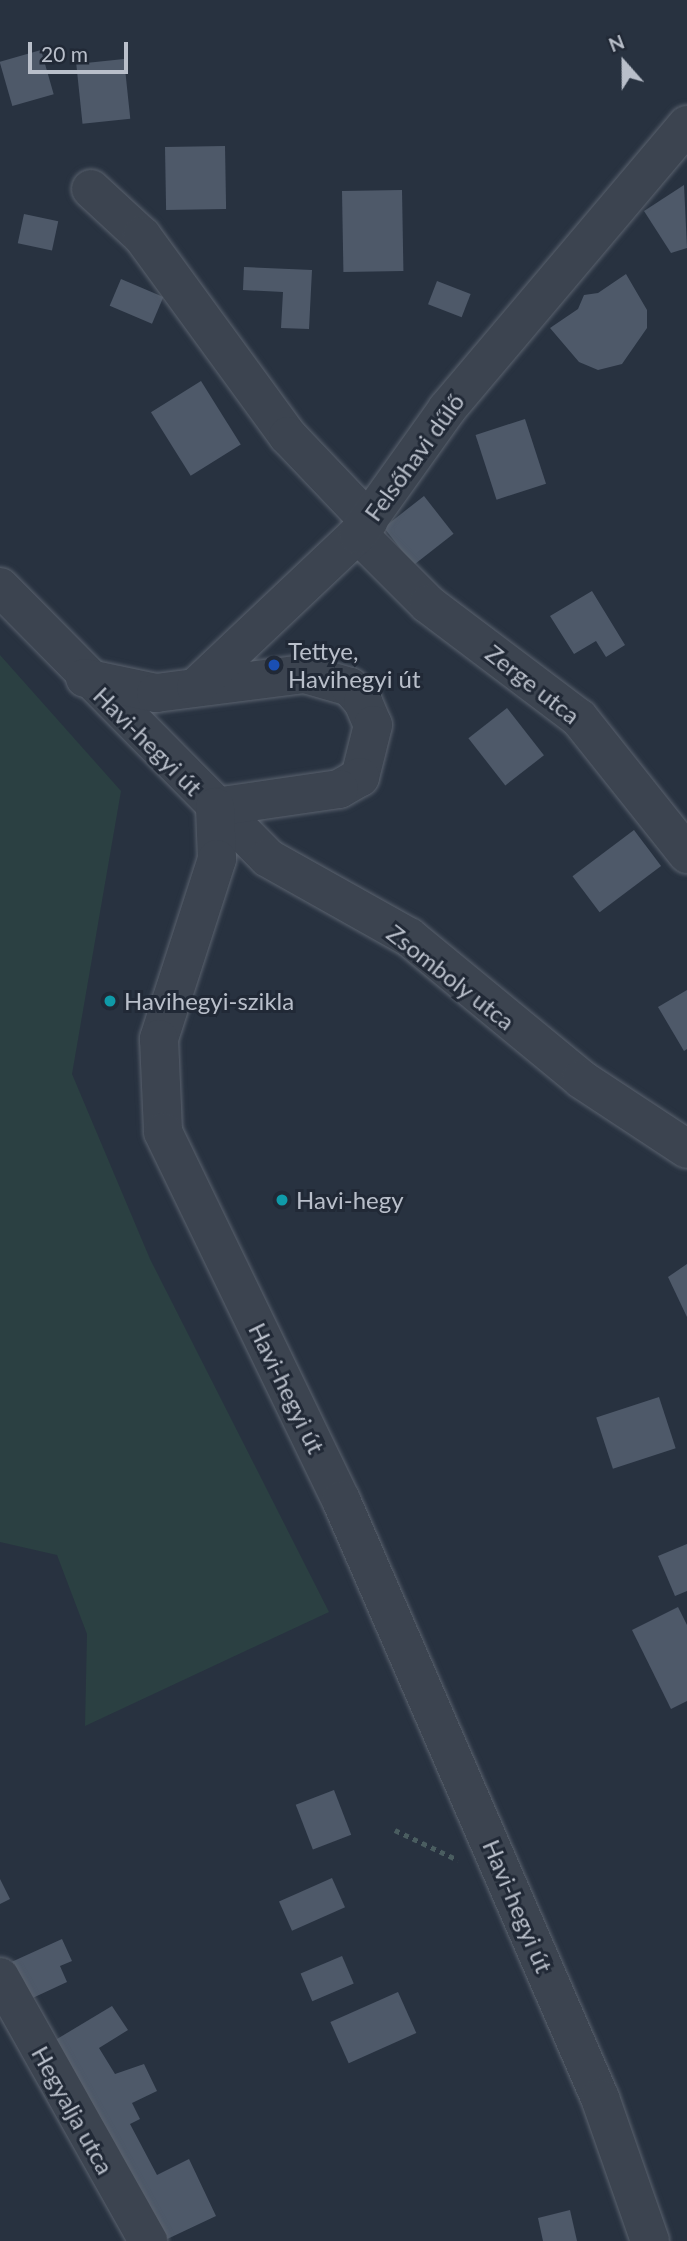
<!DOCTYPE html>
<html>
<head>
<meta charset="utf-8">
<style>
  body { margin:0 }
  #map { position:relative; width:687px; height:2241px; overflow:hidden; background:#283240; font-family:Lato,sans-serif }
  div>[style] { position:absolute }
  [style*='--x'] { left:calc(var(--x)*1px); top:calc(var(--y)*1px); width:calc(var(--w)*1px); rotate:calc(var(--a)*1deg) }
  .green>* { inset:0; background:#2b4042 }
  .building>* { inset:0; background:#4e5969; transform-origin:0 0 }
  .path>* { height:4.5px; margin-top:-2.25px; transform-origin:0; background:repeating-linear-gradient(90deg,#4a5d60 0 5px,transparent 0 10px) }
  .roads { filter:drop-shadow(0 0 2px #5a626e) drop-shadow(0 0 2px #5a626e) }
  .minor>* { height:38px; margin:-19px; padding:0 19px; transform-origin:19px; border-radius:19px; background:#3c4450 }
  .dots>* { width:19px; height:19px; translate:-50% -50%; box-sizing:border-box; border:4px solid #212936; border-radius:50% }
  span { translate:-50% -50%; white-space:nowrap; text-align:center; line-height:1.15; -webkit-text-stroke:6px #212936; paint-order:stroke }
  .street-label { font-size:24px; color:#b9bfca }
  .poi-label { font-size:24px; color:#b9bfca }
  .left { translate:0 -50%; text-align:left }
  .north { position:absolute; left:589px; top:28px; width:70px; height:70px; -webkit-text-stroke:5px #212936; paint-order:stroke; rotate:339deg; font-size:19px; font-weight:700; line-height:28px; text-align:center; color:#b9bfca }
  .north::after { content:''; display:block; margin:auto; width:24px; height:32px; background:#b9bfca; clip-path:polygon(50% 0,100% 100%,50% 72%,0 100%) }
  .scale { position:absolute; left:28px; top:42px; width:100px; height:32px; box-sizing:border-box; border:4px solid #b9bfca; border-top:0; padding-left:9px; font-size:21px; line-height:24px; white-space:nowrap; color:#b9bfca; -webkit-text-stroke:5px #212936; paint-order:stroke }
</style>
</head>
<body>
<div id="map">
  <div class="green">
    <div style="clip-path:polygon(0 655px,121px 791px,72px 1074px,150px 1259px,329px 1612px,85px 1726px,87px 1634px,57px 1555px,0 1542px)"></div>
  </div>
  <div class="building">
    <div style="left:41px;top:50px;width:46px;height:43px;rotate:74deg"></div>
    <div style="left:124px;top:59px;width:60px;height:48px;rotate:84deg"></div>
    <div style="left:225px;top:146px;width:63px;height:60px;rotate:89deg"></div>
    <div style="clip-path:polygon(684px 185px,687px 248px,671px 253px,644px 211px)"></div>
    <div style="left:402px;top:190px;width:81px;height:60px;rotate:89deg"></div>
    <div style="left:24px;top:214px;width:35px;height:30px;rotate:12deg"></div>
    <div style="clip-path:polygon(244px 267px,312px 270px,309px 329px,281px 328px,283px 292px,243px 290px)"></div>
    <div style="clip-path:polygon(626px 274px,647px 310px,647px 328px,622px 364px,598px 370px,579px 362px,550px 328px,578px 309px,584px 295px,598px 293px)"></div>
    <div style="left:121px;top:279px;width:46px;height:29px;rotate:23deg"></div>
    <div style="left:437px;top:281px;width:36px;height:25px;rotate:21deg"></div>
    <div style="left:201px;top:381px;width:75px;height:59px;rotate:58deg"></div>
    <div style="left:525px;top:419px;width:68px;height:52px;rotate:72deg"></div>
    <div style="left:424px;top:496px;width:48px;height:51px;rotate:52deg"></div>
    <div style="clip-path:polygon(592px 591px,625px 645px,606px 657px,596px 641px,574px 654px,550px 616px)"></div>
    <div style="left:507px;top:708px;width:60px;height:49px;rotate:52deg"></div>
    <div style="left:634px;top:830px;width:45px;height:77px;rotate:53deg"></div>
    <div style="clip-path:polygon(687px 990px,687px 1049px,684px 1051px,658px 1007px)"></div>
    <div style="clip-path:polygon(687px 1264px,687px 1317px,668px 1277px)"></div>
    <div style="left:659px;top:1397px;width:54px;height:66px;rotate:72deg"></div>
    <div style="clip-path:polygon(687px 1544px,687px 1591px,675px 1596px,658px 1556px)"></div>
    <div style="clip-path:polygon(678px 1607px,687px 1625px,687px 1701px,671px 1709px,632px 1630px)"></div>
    <div style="left:334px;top:1790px;width:48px;height:41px;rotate:69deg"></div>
    <div style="left:332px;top:1878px;width:32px;height:58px;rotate:66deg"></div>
    <div style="clip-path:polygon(0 1879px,10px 1899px,0 1904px)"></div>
    <div style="clip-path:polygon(62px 1939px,72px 1961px,60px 1966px,67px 1982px,24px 2002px,7px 1964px)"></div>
    <div style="left:342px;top:1956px;width:30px;height:45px;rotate:67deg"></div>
    <div style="left:398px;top:1992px;width:45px;height:74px;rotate:66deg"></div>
    <div style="clip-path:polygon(112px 2006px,128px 2030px,99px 2048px,115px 2074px,144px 2064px,157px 2091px,132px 2103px,140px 2119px,130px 2124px,157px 2175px,189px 2159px,216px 2216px,163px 2241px,47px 2045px)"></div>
    <div style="clip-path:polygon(570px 2210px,577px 2241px,543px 2241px,538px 2218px)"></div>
  </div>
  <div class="path">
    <div style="--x:395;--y:1830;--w:70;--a:25.5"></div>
  </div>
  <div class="roads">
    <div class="minor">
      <div style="--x:91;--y:189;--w:69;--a:42.7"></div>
      <div style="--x:142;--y:236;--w:248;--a:53.9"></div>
      <div style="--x:288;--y:436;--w:117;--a:46.4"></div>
      <div style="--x:358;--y:534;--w:99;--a:45"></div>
      <div style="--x:428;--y:604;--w:189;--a:37.1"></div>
      <div style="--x:579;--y:718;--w:174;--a:51.5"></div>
      <div style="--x:0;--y:587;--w:381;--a:45.3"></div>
      <div style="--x:268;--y:858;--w:162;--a:29.3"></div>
      <div style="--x:409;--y:937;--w:223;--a:39.5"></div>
      <div style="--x:581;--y:1079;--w:127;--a:33.4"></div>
      <div style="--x:85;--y:678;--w:73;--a:11.9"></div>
      <div style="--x:156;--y:693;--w:150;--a:-7.3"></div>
      <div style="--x:305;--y:674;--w:47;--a:16.1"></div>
      <div style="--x:350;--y:687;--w:20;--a:49"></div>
      <div style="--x:363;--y:702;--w:25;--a:67"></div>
      <div style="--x:373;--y:725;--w:54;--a:104"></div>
      <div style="--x:360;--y:777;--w:24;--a:150"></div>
      <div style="--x:339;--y:789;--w:125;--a:171.7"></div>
      <div style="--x:196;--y:687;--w:223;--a:-43.4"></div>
      <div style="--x:358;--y:534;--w:153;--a:-54.5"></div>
      <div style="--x:447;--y:409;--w:372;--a:-49.8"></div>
      <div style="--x:215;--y:807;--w:52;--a:87.8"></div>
      <div style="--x:217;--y:859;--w:189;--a:107.9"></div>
      <div style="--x:159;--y:1039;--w:93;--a:87.5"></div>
      <div style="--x:163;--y:1132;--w:409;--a:64.2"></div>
      <div style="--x:341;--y:1500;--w:652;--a:66.58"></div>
      <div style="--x:600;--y:2098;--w:151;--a:70.7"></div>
      <div style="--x:0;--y:1977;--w:303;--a:60.7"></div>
    </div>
  </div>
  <div class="dots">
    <div style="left:274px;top:665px;background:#1a4fb4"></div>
    <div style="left:110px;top:1001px;background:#0f9aa8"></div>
    <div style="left:282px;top:1200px;background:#0f9aa8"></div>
  </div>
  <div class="street-label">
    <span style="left:414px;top:457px;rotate:-54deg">Felsőhavi dűlő</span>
    <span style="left:533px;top:684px;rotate:38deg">Zerge utca</span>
    <span style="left:148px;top:741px;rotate:45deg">Havi-hegyi út</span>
    <span style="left:451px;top:977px;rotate:38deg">Zsomboly utca</span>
    <span style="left:287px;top:1388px;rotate:64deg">Havi-hegyi út</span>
    <span style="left:518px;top:1906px;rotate:67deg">Havi-hegyi út</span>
    <span style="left:73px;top:2110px;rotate:61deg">Hegyalja utca</span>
  </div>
  <div class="poi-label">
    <span class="left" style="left:288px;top:665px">Tettye,<br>Havihegyi út</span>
    <span class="left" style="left:124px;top:1001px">Havihegyi-szikla</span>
    <span class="left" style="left:296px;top:1200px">Havi-hegy</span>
  </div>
  <div class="north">N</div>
  <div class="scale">20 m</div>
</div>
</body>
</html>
